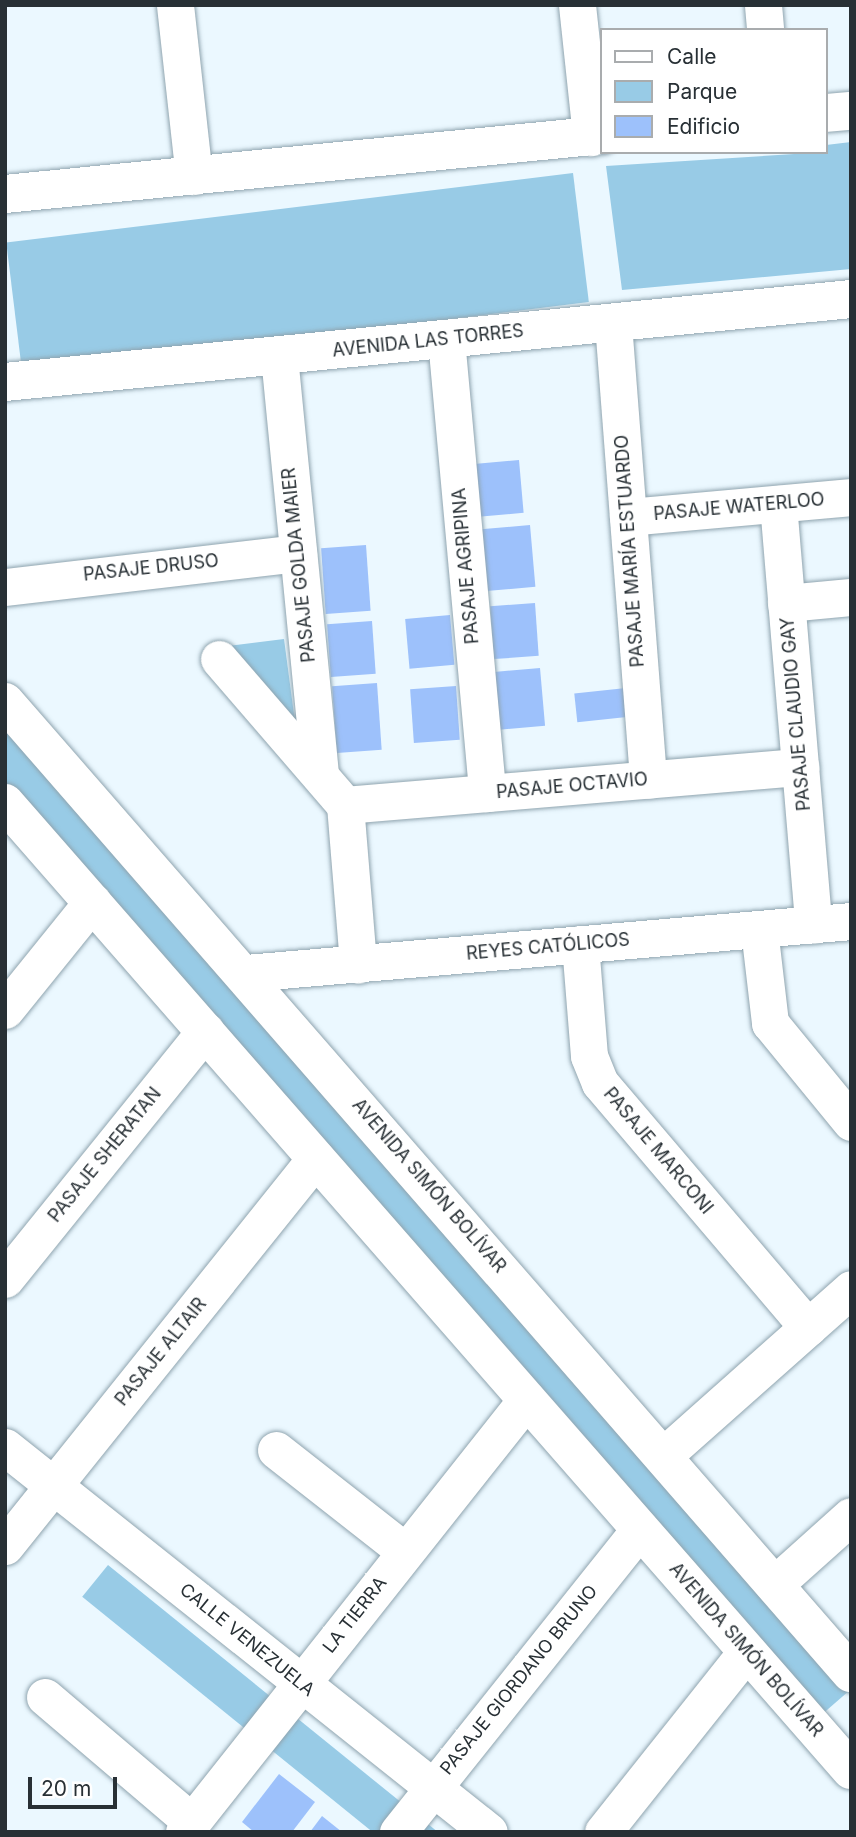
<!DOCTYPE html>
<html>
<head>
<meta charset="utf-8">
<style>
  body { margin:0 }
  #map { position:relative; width:856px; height:1837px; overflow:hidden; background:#ebf8ff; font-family:Inter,sans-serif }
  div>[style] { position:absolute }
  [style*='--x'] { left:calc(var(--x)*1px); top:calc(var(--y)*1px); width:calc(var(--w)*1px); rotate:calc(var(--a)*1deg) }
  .green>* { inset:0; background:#98cbe6; transform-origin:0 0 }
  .building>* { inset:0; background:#9dc1fb; transform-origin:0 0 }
  .roads { filter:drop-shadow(0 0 2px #8fa4af) drop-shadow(0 0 2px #8fa4af) }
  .street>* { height:37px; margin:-18.5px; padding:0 18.5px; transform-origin:18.5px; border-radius:18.5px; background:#fff }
  .secondary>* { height:38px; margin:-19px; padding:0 19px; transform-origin:19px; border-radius:19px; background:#fff }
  span { translate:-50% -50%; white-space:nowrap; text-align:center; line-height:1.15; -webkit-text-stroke:7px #fff; paint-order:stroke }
  .street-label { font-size:18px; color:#283035 }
  .frame { position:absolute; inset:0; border:7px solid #283035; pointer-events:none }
  .legend { position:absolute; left:600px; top:28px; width:228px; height:126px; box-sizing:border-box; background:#fff; border:2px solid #a9acae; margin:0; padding:9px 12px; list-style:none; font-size:21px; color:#283035 }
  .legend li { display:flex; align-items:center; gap:14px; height:35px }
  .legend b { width:35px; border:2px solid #a9acae }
  .scale { position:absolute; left:28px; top:1777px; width:89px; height:32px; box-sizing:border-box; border:4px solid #283035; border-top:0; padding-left:9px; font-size:21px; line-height:24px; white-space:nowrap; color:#283035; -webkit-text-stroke:5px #fff; paint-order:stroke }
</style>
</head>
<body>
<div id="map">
  <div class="green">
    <div style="clip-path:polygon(851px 142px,851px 269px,622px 290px,606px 166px,826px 152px,826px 145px)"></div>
    <div style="left:573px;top:173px;width:130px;height:571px;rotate:83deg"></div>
    <div style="clip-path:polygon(284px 639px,301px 767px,204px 649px)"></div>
    <div style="left:5px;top:718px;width:1288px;height:56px;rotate:49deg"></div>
    <div style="left:108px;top:1565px;width:428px;height:41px;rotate:39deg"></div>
  </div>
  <div class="building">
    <div style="left:519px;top:460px;width:53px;height:45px;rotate:85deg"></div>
    <div style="left:530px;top:525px;width:62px;height:49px;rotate:85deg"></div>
    <div style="left:366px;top:545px;width:66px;height:45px;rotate:86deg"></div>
    <div style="left:535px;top:603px;width:53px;height:45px;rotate:86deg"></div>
    <div style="left:450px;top:615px;width:50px;height:45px;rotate:85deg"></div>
    <div style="left:372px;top:621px;width:53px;height:45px;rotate:86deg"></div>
    <div style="left:540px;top:668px;width:58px;height:46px;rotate:85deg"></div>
    <div style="left:377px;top:683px;width:67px;height:45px;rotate:86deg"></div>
    <div style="left:456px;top:686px;width:54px;height:46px;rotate:86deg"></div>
    <div style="left:626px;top:688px;width:29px;height:52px;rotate:84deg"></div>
    <div style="clip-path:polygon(279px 1774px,315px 1802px,292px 1832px,254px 1832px,242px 1822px)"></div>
    <div style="clip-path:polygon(322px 1816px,342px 1832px,310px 1832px)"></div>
  </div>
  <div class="roads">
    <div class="street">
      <div style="--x:175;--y:5;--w:172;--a:83.7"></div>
      <div style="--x:577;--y:5;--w:133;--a:83.9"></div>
      <div style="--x:763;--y:5;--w:25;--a:85"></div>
      <div style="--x:613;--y:323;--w:458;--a:85.6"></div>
      <div style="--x:446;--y:339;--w:456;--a:84.8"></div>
      <div style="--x:279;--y:356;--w:420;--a:84.4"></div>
      <div style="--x:778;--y:504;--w:422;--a:85.2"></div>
      <div style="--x:628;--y:517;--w:223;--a:-5.1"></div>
      <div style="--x:5;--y:587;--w:295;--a:-6.6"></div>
      <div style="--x:786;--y:603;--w:65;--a:-5.3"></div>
      <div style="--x:219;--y:659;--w:193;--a:49.2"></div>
      <div style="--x:345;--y:805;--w:160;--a:85.3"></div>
      <div style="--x:345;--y:805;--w:457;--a:-4.8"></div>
      <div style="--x:759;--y:929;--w:95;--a:83.3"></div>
      <div style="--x:770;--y:1023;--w:128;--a:50.7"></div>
      <div style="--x:580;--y:944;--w:112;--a:85.4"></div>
      <div style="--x:589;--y:1056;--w:29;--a:68"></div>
      <div style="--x:600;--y:1083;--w:321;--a:49.6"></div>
      <div style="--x:246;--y:973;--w:607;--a:-4.91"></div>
      <div style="--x:5;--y:1010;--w:139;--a:-51.1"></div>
      <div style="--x:5;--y:1279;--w:319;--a:-51.1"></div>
      <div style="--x:5;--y:1447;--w:618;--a:38.5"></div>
      <div style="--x:276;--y:1450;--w:164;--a:38.1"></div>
      <div style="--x:663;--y:1456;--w:251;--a:-41.6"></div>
      <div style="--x:5;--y:1546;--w:497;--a:-51.3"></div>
      <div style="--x:774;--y:1585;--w:103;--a:-41.9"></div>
      <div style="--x:45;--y:1697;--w:193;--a:40.4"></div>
      <div style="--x:184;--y:1832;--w:552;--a:-51.62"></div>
      <div style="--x:398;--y:1832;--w:388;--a:-51.4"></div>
      <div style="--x:603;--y:1832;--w:231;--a:-51.5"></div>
    </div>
    <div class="secondary">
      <div style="--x:826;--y:113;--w:25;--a:-5"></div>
      <div style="--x:5;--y:194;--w:600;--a:-5.64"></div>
      <div style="--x:5;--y:382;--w:850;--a:-5.6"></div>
      <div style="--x:5;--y:702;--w:1288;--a:48.94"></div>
      <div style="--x:5;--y:803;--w:1285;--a:48.82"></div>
    </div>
  </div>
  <div class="street-label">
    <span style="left:428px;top:341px;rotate:-6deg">AVENIDA LAS TORRES</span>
    <span style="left:739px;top:507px;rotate:-5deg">PASAJE WATERLOO</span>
    <span style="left:630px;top:551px;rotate:-94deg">PASAJE MARÍA ESTUARDO</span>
    <span style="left:299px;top:565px;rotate:-96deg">PASAJE GOLDA MAIER</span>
    <span style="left:466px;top:566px;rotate:-95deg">PASAJE AGRIPINA</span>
    <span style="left:151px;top:568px;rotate:-6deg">PASAJE DRUSO</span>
    <span style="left:796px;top:714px;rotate:-95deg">PASAJE CLAUDIO GAY</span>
    <span style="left:572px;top:786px;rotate:-5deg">PASAJE OCTAVIO</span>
    <span style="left:548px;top:947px;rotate:-5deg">REYES CATÓLICOS</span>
    <span style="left:658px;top:1151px;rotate:50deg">PASAJE MARCONI</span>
    <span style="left:105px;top:1155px;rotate:-51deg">PASAJE SHERATAN</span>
    <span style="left:429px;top:1186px;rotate:49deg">AVENIDA SIMÓN BOLÍVAR</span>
    <span style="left:161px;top:1352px;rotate:-51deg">PASAJE ALTAIR</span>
    <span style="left:355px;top:1615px;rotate:-52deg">LA TIERRA</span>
    <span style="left:247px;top:1640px;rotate:39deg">CALLE VENEZUELA</span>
    <span style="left:746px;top:1650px;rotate:49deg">AVENIDA SIMÓN BOLÍVAR</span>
    <span style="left:519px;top:1680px;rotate:-51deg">PASAJE GIORDANO BRUNO</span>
  </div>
  <div class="frame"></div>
  <ul class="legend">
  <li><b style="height:9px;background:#fff"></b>Calle</li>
  <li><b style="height:19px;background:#98cbe6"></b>Parque</li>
  <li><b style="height:19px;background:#9dc1fb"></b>Edificio</li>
  </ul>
  <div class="scale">20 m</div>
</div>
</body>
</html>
